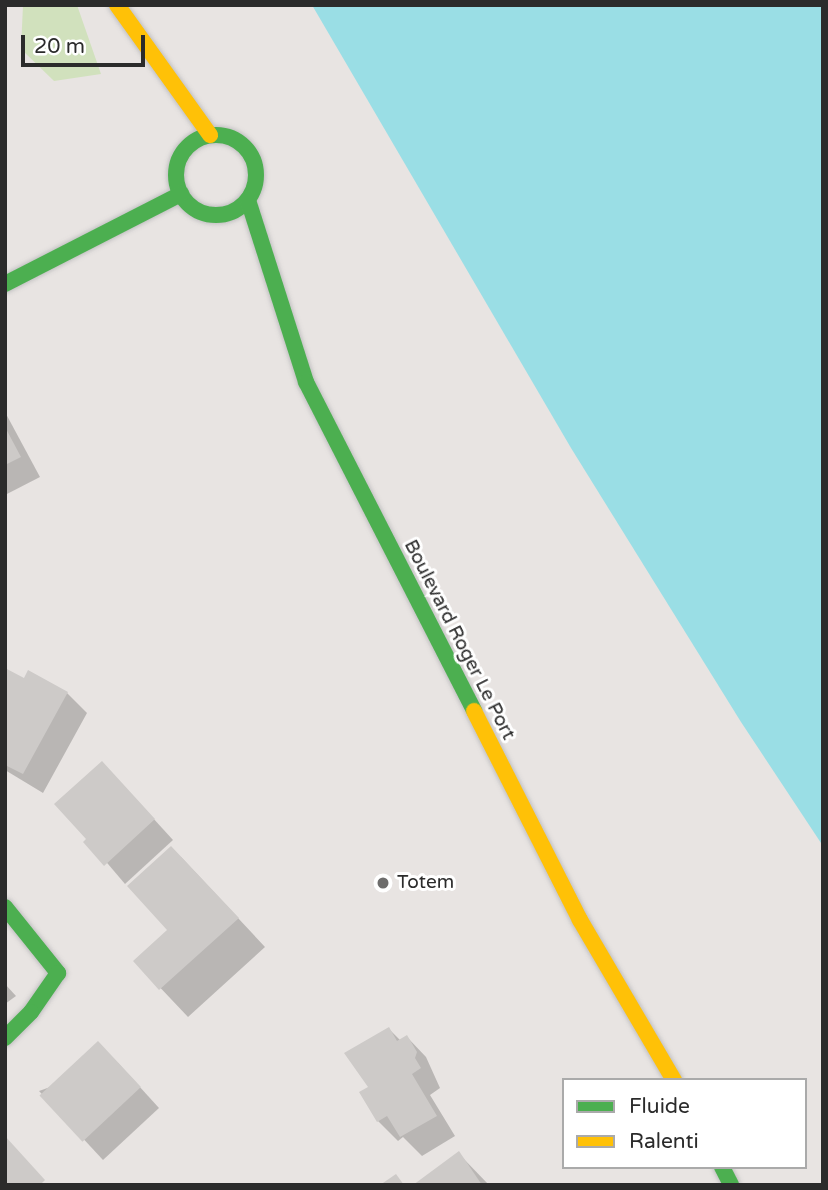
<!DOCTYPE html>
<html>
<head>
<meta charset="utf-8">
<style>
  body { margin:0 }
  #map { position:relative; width:828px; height:1190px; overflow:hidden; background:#e8e4e2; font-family:"Varela Round",sans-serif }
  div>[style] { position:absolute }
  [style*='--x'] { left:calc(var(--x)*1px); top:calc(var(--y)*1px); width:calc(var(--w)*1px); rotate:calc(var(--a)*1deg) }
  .green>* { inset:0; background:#d1e1bd }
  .water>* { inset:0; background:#9adee5 }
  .shadow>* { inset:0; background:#0003 }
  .building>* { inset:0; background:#cdcac8; transform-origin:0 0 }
  .roads { filter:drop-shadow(0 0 2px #c2c1c2) drop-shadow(0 0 2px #c2c1c2) }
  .fast>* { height:16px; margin:-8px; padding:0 8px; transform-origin:8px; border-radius:8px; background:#4caf50 }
  .fast>.ring { margin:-8px; padding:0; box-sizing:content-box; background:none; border:16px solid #4caf50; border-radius:50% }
  .slow>* { height:16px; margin:-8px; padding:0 8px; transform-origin:8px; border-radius:8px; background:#ffc107 }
  .dots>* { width:19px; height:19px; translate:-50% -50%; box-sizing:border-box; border:4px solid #fff; border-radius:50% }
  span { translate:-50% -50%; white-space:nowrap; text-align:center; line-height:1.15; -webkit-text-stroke:6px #fff; paint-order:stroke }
  .street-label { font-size:19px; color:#2b2b2b }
  .poi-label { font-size:19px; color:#2b2b2b }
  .left { translate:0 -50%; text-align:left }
  .frame { position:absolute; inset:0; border:7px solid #2b2b2b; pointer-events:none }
  .legend { position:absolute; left:562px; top:1078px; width:245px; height:91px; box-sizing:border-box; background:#fff; border:2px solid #aaa; margin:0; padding:9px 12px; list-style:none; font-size:21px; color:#2b2b2b }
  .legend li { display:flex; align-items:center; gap:14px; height:35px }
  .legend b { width:35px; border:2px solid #aaa }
  .scale { position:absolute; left:21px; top:35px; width:124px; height:32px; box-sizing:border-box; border:4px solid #2b2b2b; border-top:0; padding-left:9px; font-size:21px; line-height:24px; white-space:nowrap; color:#2b2b2b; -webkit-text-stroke:5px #fff; paint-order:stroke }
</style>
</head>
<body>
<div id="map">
  <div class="green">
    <div style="clip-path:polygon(23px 5px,77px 5px,101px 74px,54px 81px,21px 49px)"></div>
  </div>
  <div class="water">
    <div style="clip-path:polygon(312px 5px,823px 5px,823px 846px,741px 722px,571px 448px)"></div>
  </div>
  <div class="shadow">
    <div style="clip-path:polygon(5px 412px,40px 477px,5px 495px)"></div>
    <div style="clip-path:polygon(5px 670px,24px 681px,67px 693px,87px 713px,43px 793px,5px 770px)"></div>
    <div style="clip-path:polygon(121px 783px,173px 840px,125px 884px,57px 804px)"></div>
    <div style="clip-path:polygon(181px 857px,265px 947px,188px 1017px,135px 961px,169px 930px)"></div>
    <div style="clip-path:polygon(5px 984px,16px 996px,5px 1004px)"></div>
    <div style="clip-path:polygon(389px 1029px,401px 1041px,407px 1037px,426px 1057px,440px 1088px,430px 1095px,455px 1136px,422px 1156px,403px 1137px,398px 1141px,378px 1121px,371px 1087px)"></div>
    <div style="clip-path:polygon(118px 1063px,159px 1108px,103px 1160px,39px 1091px)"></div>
    <div style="clip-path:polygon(459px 1154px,489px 1185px,416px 1185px)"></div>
  </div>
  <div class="building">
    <div style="clip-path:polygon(5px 427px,21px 457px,5px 465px)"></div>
    <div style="clip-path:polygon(5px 668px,24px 678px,28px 670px,68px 692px,23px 774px,5px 765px)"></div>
    <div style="clip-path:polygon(102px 761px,155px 819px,104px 866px,83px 842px,86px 839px,54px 804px)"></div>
    <div style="clip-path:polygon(171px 846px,239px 918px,159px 990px,133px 961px,167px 930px,127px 886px)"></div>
    <div style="clip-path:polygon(389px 1027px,397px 1041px,407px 1035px,417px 1052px,415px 1058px,421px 1068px,412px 1074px,437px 1116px,400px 1137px,387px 1116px,377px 1122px,359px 1092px,368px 1087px,344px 1053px)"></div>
    <div style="left:98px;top:1041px;width:63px;height:80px;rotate:47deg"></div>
    <div style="clip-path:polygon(5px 1136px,45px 1180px,40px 1185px,5px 1185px)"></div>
    <div style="clip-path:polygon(459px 1151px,482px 1185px,413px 1185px)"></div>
    <div style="clip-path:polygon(396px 1174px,404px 1185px,380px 1185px)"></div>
  </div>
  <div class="roads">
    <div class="fast">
      <div class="ring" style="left:176px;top:135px;width:64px;height:64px"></div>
      <div style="--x:248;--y:200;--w:191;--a:72.3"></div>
      <div style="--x:306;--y:382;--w:369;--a:62.9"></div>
      <div style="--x:5;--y:284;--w:198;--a:-27.1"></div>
      <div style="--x:5;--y:907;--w:85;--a:51.2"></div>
      <div style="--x:58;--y:973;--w:47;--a:124.7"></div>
      <div style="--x:31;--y:1012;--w:37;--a:135"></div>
      <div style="--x:722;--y:1167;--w:20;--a:63"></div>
    </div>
    <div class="slow">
      <div style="--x:117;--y:5;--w:160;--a:54.4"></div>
      <div style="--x:474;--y:711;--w:234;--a:63.1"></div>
      <div style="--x:580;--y:920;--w:186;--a:59.6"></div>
    </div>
  </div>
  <div class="dots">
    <div style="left:383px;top:883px;background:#6d6c6b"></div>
  </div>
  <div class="street-label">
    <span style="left:459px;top:640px;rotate:63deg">Boulevard Roger Le Port</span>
  </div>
  <div class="poi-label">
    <span class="left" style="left:397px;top:883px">Totem</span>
  </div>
  <div class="frame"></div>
  <ul class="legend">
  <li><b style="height:9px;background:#4caf50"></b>Fluide</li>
  <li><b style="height:9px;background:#ffc107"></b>Ralenti</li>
  </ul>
  <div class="scale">20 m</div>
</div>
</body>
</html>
